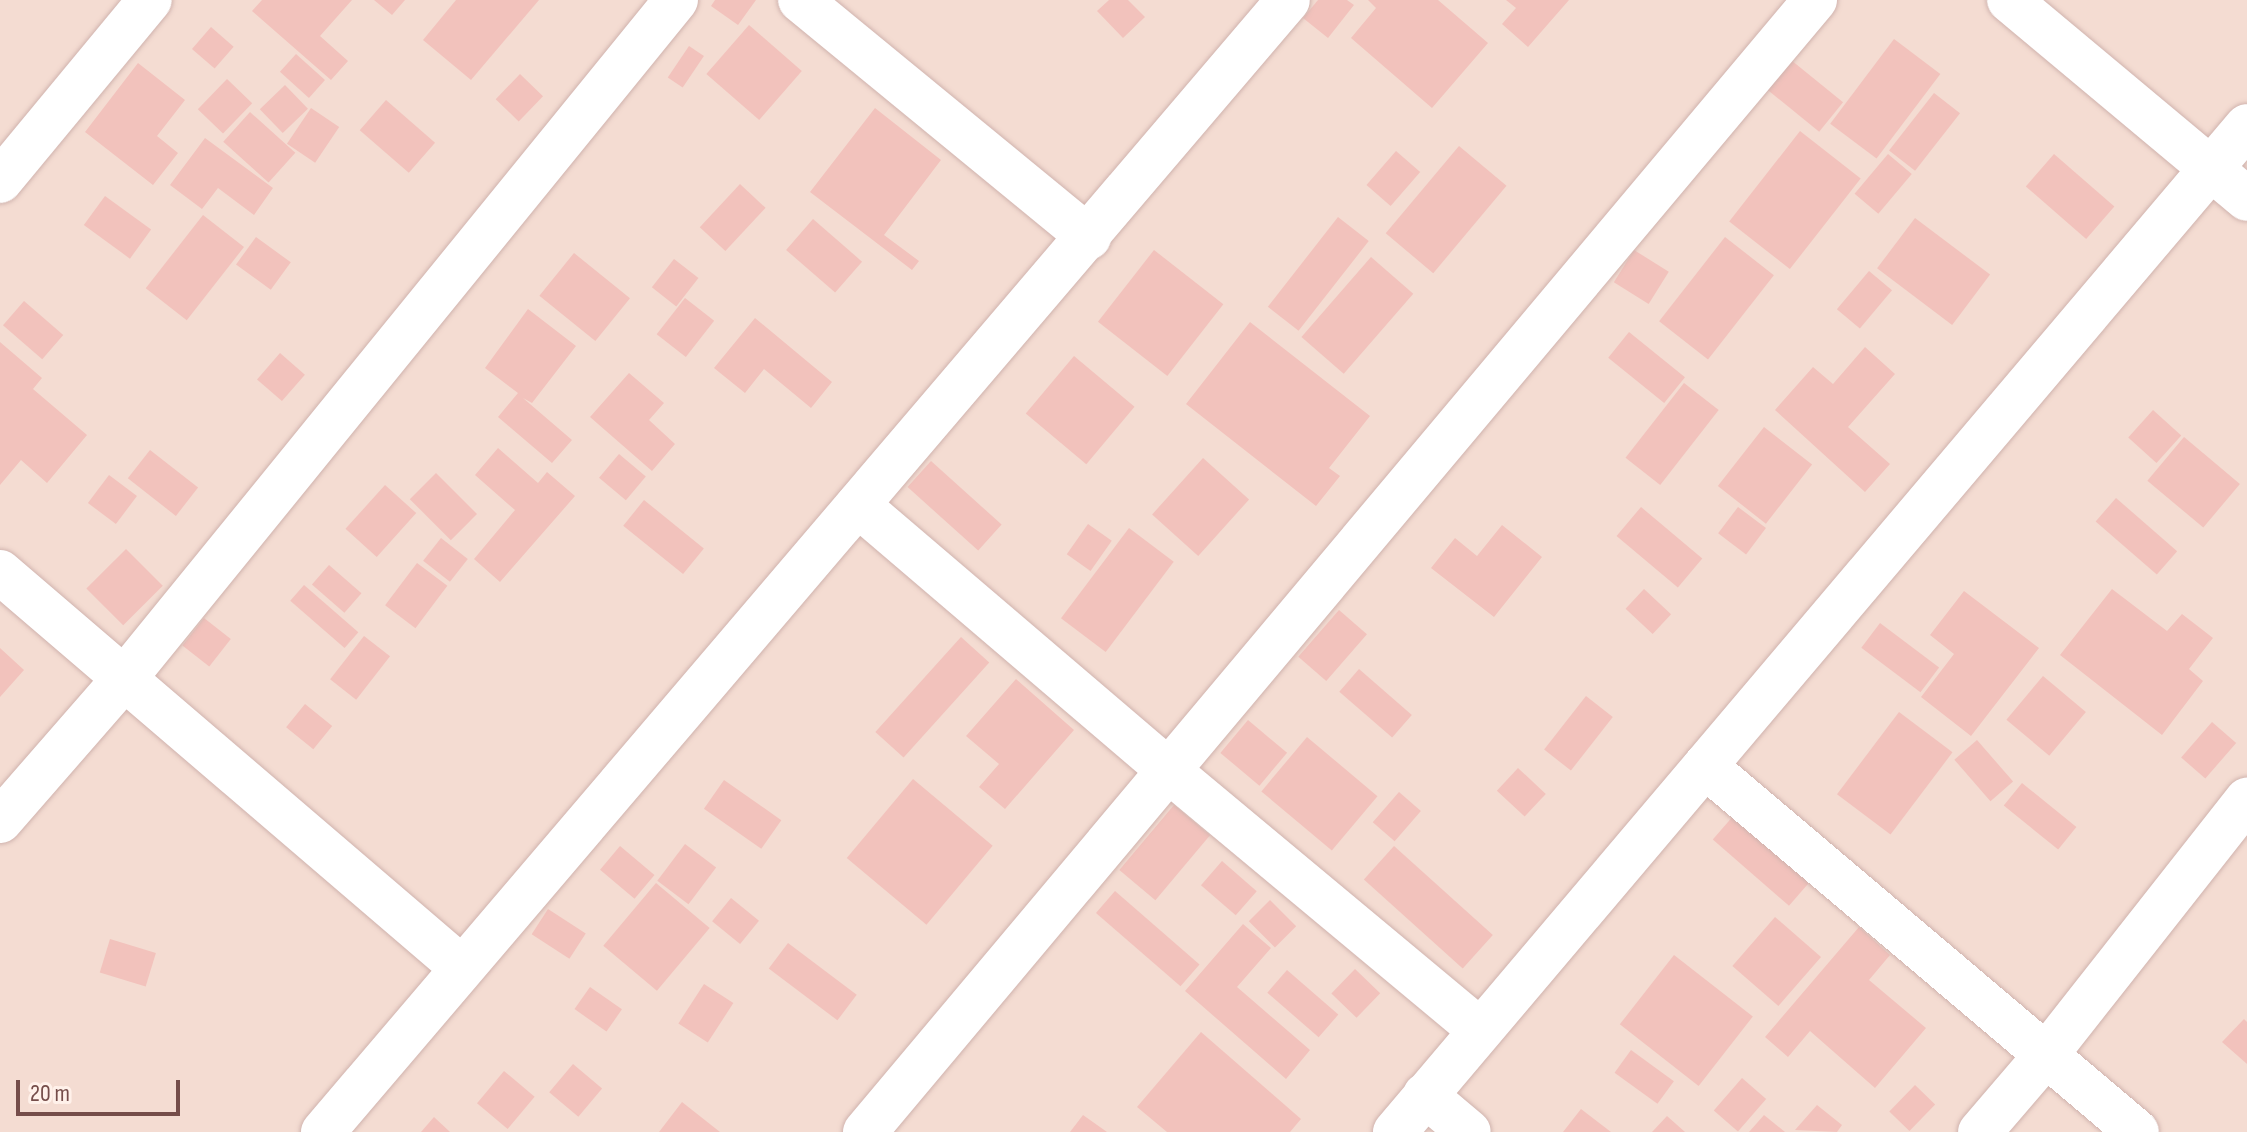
<!DOCTYPE html>
<html>
<head>
<meta charset="utf-8">
<style>
  body { margin:0 }
  #map { position:relative; width:2247px; height:1132px; overflow:hidden; background:#fcece4; font-family:"Sofia Sans Condensed",sans-serif }
  div>[style] { position:absolute }
  [style*='--x'] { left:calc(var(--x)*1px); top:calc(var(--y)*1px); width:calc(var(--w)*1px); rotate:calc(var(--a)*1deg) }
  .residential>* { inset:0; background:#f4dcd2; transform-origin:0 0 }
  .building>* { inset:0; background:#f2c2bc; transform-origin:0 0 }
  .roads { filter:drop-shadow(0 0 2px #d0b3ae) drop-shadow(0 0 2px #d0b3ae) }
  .minor>* { height:44px; margin:-22px; padding:0 22px; transform-origin:22px; border-radius:22px; background:#fff }
  span { translate:-50% -50%; white-space:nowrap; text-align:center; line-height:1.15; -webkit-text-stroke:8px #fff1ea; paint-order:stroke }
  .scale { position:absolute; left:16px; top:1080px; width:164px; height:36px; box-sizing:border-box; border:4px solid #754d4a; border-top:0; padding-left:10px; font-size:24px; line-height:28px; white-space:nowrap; color:#754d4a; -webkit-text-stroke:6px #fff1ea; paint-order:stroke }
</style>
</head>
<body>
<div id="map">
  <div class="residential">
    <div style="left:0;top:0;width:2247px;height:1132px"></div>
  </div>
  <div class="building">
    <div style="clip-path:polygon(262px 0,352px 0,320px 36px,348px 61px,331px 80px,252px 11px)"></div>
    <div style="clip-path:polygon(374px 0,405px 0,392px 15px)"></div>
    <div style="clip-path:polygon(456px 0,539px 0,471px 80px,423px 40px)"></div>
    <div style="clip-path:polygon(715px 0,756px 0,738px 25px,711px 6px)"></div>
    <div style="clip-path:polygon(1109px 0,1128px 0,1145px 17px,1123px 38px,1097px 11px)"></div>
    <div style="clip-path:polygon(1318px 0,1347px 0,1354px 5px,1328px 38px,1303px 18px)"></div>
    <div style="clip-path:polygon(1368px 0,1438px 0,1488px 43px,1432px 108px,1351px 38px,1376px 8px)"></div>
    <div style="clip-path:polygon(1506px 0,1569px 0,1528px 47px,1502px 24px,1516px 8px)"></div>
    <div style="left:749px;top:25px;width:70px;height:65px;rotate:41deg"></div>
    <div style="left:211px;top:27px;width:30px;height:29px;rotate:41deg"></div>
    <div style="left:1894px;top:39px;width:58px;height:106px;rotate:37deg"></div>
    <div style="left:689px;top:46px;width:18px;height:38px;rotate:34deg"></div>
    <div style="left:296px;top:54px;width:39px;height:24px;rotate:42deg"></div>
    <div style="left:1791px;top:60px;width:67px;height:38px;rotate:39deg"></div>
    <div style="clip-path:polygon(138px 63px,185px 100px,157px 136px,178px 153px,153px 185px,85px 132px)"></div>
    <div style="left:520px;top:74px;width:32px;height:35px;rotate:44deg"></div>
    <div style="left:227px;top:79px;width:35px;height:42px;rotate:44deg"></div>
    <div style="left:285px;top:85px;width:33px;height:35px;rotate:46deg"></div>
    <div style="left:1934px;top:93px;width:33px;height:73px;rotate:38deg"></div>
    <div style="left:386px;top:100px;width:65px;height:40px;rotate:41deg"></div>
    <div style="left:311px;top:108px;width:34px;height:43px;rotate:34deg"></div>
    <div style="clip-path:polygon(875px 108px,941px 160px,884px 235px,919px 261px,912px 270px,810px 192px)"></div>
    <div style="left:250px;top:112px;width:61px;height:40px;rotate:42deg"></div>
    <div style="left:1800px;top:131px;width:77px;height:115px;rotate:38deg"></div>
    <div style="clip-path:polygon(205px 138px,273px 188px,254px 215px,218px 188px,202px 209px,170px 185px)"></div>
    <div style="left:1459px;top:146px;width:62px;height:114px;rotate:40deg"></div>
    <div style="left:1396px;top:151px;width:32px;height:45px;rotate:41deg"></div>
    <div style="left:1888px;top:154px;width:31px;height:52px;rotate:40deg"></div>
    <div style="left:2054px;top:154px;width:80px;height:43px;rotate:41deg"></div>
    <div style="left:740px;top:184px;width:35px;height:59px;rotate:43deg"></div>
    <div style="left:105px;top:196px;width:57px;height:36px;rotate:36deg"></div>
    <div style="left:203px;top:215px;width:52px;height:93px;rotate:38deg"></div>
    <div style="left:1338px;top:217px;width:39px;height:114px;rotate:38deg"></div>
    <div style="left:1915px;top:218px;width:94px;height:63px;rotate:37deg"></div>
    <div style="left:813px;top:219px;width:65px;height:41px;rotate:41deg"></div>
    <div style="left:256px;top:237px;width:43px;height:34px;rotate:36deg"></div>
    <div style="left:1725px;top:237px;width:62px;height:107px;rotate:38deg"></div>
    <div style="left:1154px;top:250px;width:88px;height:91px;rotate:38deg"></div>
    <div style="left:1634px;top:250px;width:41px;height:38px;rotate:32deg"></div>
    <div style="left:574px;top:253px;width:72px;height:55px;rotate:39deg"></div>
    <div style="left:1371px;top:257px;width:56px;height:106px;rotate:41deg"></div>
    <div style="left:674px;top:259px;width:31px;height:36px;rotate:38deg"></div>
    <div style="left:1869px;top:271px;width:30px;height:50px;rotate:40deg"></div>
    <div style="left:685px;top:298px;width:37px;height:46px;rotate:38deg"></div>
    <div style="left:24px;top:301px;width:52px;height:32px;rotate:41deg"></div>
    <div style="clip-path:polygon(528px 309px,576px 346px,532px 403px,523px 398px,572px 440px,552px 463px,498px 417px,518px 393px,485px 368px)"></div>
    <div style="clip-path:polygon(755px 318px,832px 382px,811px 408px,764px 369px,745px 393px,714px 368px)"></div>
    <div style="clip-path:polygon(1250px 322px,1370px 416px,1329px 468px,1340px 476px,1316px 506px,1186px 404px)"></div>
    <div style="left:1629px;top:332px;width:72px;height:33px;rotate:39deg"></div>
    <div style="clip-path:polygon(0 342px,42px 378px,33px 389px,87px 435px,47px 483px,21px 460px,0 485px)"></div>
    <div style="clip-path:polygon(1865px 347px,1895px 374px,1848px 427px,1890px 464px,1865px 492px,1775px 410px,1813px 367px,1833px 384px)"></div>
    <div style="left:280px;top:353px;width:33px;height:35px;rotate:41deg"></div>
    <div style="left:1074px;top:356px;width:79px;height:75px;rotate:40deg"></div>
    <div style="clip-path:polygon(629px 373px,664px 403px,649px 420px,675px 444px,652px 471px,590px 417px)"></div>
    <div style="left:1684px;top:383px;width:44px;height:95px;rotate:38deg"></div>
    <div style="left:2153px;top:410px;width:38px;height:37px;rotate:42deg"></div>
    <div style="left:1764px;top:427px;width:61px;height:75px;rotate:38deg"></div>
    <div style="left:2184px;top:437px;width:73px;height:57px;rotate:40deg"></div>
    <div style="clip-path:polygon(498px 448px,538px 483px,547px 472px,575px 496px,500px 582px,474px 559px,515px 510px,475px 475px)"></div>
    <div style="left:150px;top:450px;width:61px;height:36px;rotate:38deg"></div>
    <div style="left:619px;top:454px;width:35px;height:31px;rotate:40deg"></div>
    <div style="left:1203px;top:458px;width:62px;height:76px;rotate:42deg"></div>
    <div style="left:931px;top:461px;width:95px;height:35px;rotate:42deg"></div>
    <div style="left:436px;top:473px;width:58px;height:37px;rotate:45deg"></div>
    <div style="left:109px;top:475px;width:35px;height:35px;rotate:37deg"></div>
    <div style="left:385px;top:485px;width:42px;height:59px;rotate:42deg"></div>
    <div style="left:2116px;top:498px;width:81px;height:31px;rotate:41deg"></div>
    <div style="left:644px;top:500px;width:77px;height:33px;rotate:39deg"></div>
    <div style="left:1641px;top:507px;width:80px;height:38px;rotate:40deg"></div>
    <div style="left:1738px;top:507px;width:35px;height:33px;rotate:37deg"></div>
    <div style="left:1088px;top:524px;width:29px;height:37px;rotate:35deg"></div>
    <div style="clip-path:polygon(1502px 525px,1542px 557px,1494px 617px,1431px 568px,1455px 538px,1477px 556px)"></div>
    <div style="left:1129px;top:528px;width:56px;height:113px;rotate:37deg"></div>
    <div style="left:441px;top:538px;width:34px;height:29px;rotate:38deg"></div>
    <div style="left:126px;top:549px;width:52px;height:56px;rotate:45deg"></div>
    <div style="left:417px;top:563px;width:38px;height:53px;rotate:37deg"></div>
    <div style="left:329px;top:565px;width:43px;height:26px;rotate:41deg"></div>
    <div style="left:304px;top:585px;width:72px;height:21px;rotate:41deg"></div>
    <div style="left:1644px;top:589px;width:37px;height:27px;rotate:43deg"></div>
    <div style="clip-path:polygon(2112px 589px,2167px 631px,2182px 614px,2213px 638px,2189px 669px,2203px 681px,2162px 735px,2060px 655px)"></div>
    <div style="clip-path:polygon(1964px 591px,2039px 648px,1971px 736px,1921px 697px,1954px 654px,1930px 635px)"></div>
    <div style="left:1339px;top:610px;width:37px;height:62px;rotate:41deg"></div>
    <div style="left:204px;top:618px;width:34px;height:35px;rotate:38deg"></div>
    <div style="left:1880px;top:623px;width:74px;height:31px;rotate:37deg"></div>
    <div style="left:364px;top:636px;width:33px;height:55px;rotate:38deg"></div>
    <div style="left:961px;top:637px;width:38px;height:128px;rotate:42deg"></div>
    <div style="clip-path:polygon(0 648px,24px 670px,0 697px)"></div>
    <div style="left:1359px;top:669px;width:70px;height:30px;rotate:41deg"></div>
    <div style="left:2043px;top:676px;width:56px;height:57px;rotate:40deg"></div>
    <div style="clip-path:polygon(1016px 679px,1074px 730px,1005px 809px,979px 787px,999px 764px,966px 736px)"></div>
    <div style="left:1586px;top:696px;width:34px;height:68px;rotate:38deg"></div>
    <div style="left:305px;top:704px;width:35px;height:30px;rotate:39deg"></div>
    <div style="left:1899px;top:712px;width:67px;height:103px;rotate:37deg"></div>
    <div style="left:1248px;top:720px;width:51px;height:43px;rotate:40deg"></div>
    <div style="left:2212px;top:722px;width:32px;height:47px;rotate:41deg"></div>
    <div style="left:1307px;top:737px;width:92px;height:71px;rotate:40deg"></div>
    <div style="left:1977px;top:740px;width:55px;height:30px;rotate:49deg"></div>
    <div style="left:1518px;top:768px;width:38px;height:31px;rotate:43deg"></div>
    <div style="left:913px;top:779px;width:104px;height:103px;rotate:40deg"></div>
    <div style="left:724px;top:780px;width:70px;height:35px;rotate:35deg"></div>
    <div style="left:2022px;top:783px;width:70px;height:29px;rotate:39deg"></div>
    <div style="left:1399px;top:792px;width:29px;height:40px;rotate:41deg"></div>
    <div style="left:1174px;top:805px;width:47px;height:85px;rotate:40deg"></div>
    <div style="left:1741px;top:807px;width:101px;height:43px;rotate:41deg"></div>
    <div style="left:685px;top:844px;width:39px;height:46px;rotate:37deg"></div>
    <div style="left:620px;top:846px;width:45px;height:31px;rotate:40deg"></div>
    <div style="left:1394px;top:846px;width:133px;height:45px;rotate:42deg"></div>
    <div style="left:1222px;top:861px;width:46px;height:32px;rotate:41deg"></div>
    <div style="left:656px;top:883px;width:70px;height:82px;rotate:40deg"></div>
    <div style="left:1115px;top:891px;width:112px;height:29px;rotate:41deg"></div>
    <div style="left:731px;top:898px;width:36px;height:30px;rotate:39deg"></div>
    <div style="left:1270px;top:900px;width:37px;height:30px;rotate:45deg"></div>
    <div style="left:548px;top:909px;width:45px;height:30px;rotate:33deg"></div>
    <div style="left:1775px;top:917px;width:61px;height:65px;rotate:41deg"></div>
    <div style="clip-path:polygon(1243px 924px,1271px 948px,1237px 987px,1310px 1050px,1286px 1079px,1185px 991px)"></div>
    <div style="clip-path:polygon(1859px 927px,1890px 955px,1869px 980px,1926px 1028px,1875px 1088px,1810px 1031px,1788px 1057px,1765px 1037px)"></div>
    <div style="left:110px;top:939px;width:48px;height:35px;rotate:17deg"></div>
    <div style="left:788px;top:943px;width:86px;height:32px;rotate:37deg"></div>
    <div style="left:1674px;top:955px;width:100px;height:88px;rotate:38deg"></div>
    <div style="left:1355px;top:969px;width:35px;height:34px;rotate:44deg"></div>
    <div style="left:1287px;top:970px;width:68px;height:30px;rotate:41deg"></div>
    <div style="left:704px;top:984px;width:35px;height:47px;rotate:33deg"></div>
    <div style="left:590px;top:987px;width:39px;height:27px;rotate:35deg"></div>
    <div style="clip-path:polygon(2244px 1019px,2247px 1022px,2247px 1064px,2222px 1042px)"></div>
    <div style="clip-path:polygon(1201px 1032px,1301px 1119px,1290px 1132px,1167px 1132px,1137px 1107px)"></div>
    <div style="left:1631px;top:1050px;width:53px;height:28px;rotate:36deg"></div>
    <div style="left:573px;top:1064px;width:38px;height:37px;rotate:40deg"></div>
    <div style="left:504px;top:1071px;width:40px;height:42px;rotate:40deg"></div>
    <div style="left:1742px;top:1078px;width:32px;height:43px;rotate:41deg"></div>
    <div style="left:1915px;top:1085px;width:28px;height:37px;rotate:44deg"></div>
    <div style="clip-path:polygon(682px 1102px,720px 1132px,659px 1132px)"></div>
    <div style="clip-path:polygon(1817px 1105px,1842px 1125px,1837px 1132px,1795px 1130px)"></div>
    <div style="clip-path:polygon(1581px 1109px,1611px 1132px,1563px 1132px)"></div>
    <div style="clip-path:polygon(1083px 1115px,1107px 1132px,1070px 1132px)"></div>
    <div style="clip-path:polygon(1764px 1115px,1785px 1132px,1749px 1132px)"></div>
    <div style="clip-path:polygon(1667px 1116px,1685px 1132px,1652px 1132px)"></div>
    <div style="clip-path:polygon(434px 1117px,450px 1132px,421px 1132px)"></div>
  </div>
  <div class="roads">
    <div class="minor">
      <div style="--x:800;--y:0;--w:374;--a:39.4"></div>
      <div style="--x:2009;--y:0;--w:310;--a:39.9"></div>
      <div style="--x:0;--y:181;--w:235;--a:-50.4"></div>
      <div style="--x:858;--y:505;--w:409;--a:40.5"></div>
      <div style="--x:1169;--y:771;--w:405;--a:39.8"></div>
      <div style="--x:0;--y:572;--w:607;--a:40.59"></div>
      <div style="--x:1705;--y:766;--w:566;--a:40.27"></div>
      <div style="--x:0;--y:821;--w:189;--a:-48.9"></div>
      <div style="--x:124;--y:679;--w:875;--a:-50.89"></div>
      <div style="--x:1425;--y:1095;--w:57;--a:40.1"></div>
      <div style="--x:323;--y:1132;--w:1487;--a:-49.55"></div>
      <div style="--x:865;--y:1132;--w:1478;--a:-50"></div>
      <div style="--x:1395;--y:1132;--w:1318;--a:-49.74"></div>
      <div style="--x:1980;--y:1132;--w:101;--a:-49.4"></div>
      <div style="--x:2046;--y:1055;--w:325;--a:-51.8"></div>
    </div>
  </div>
  <div class="scale">20 m</div>
</div>
</body>
</html>
